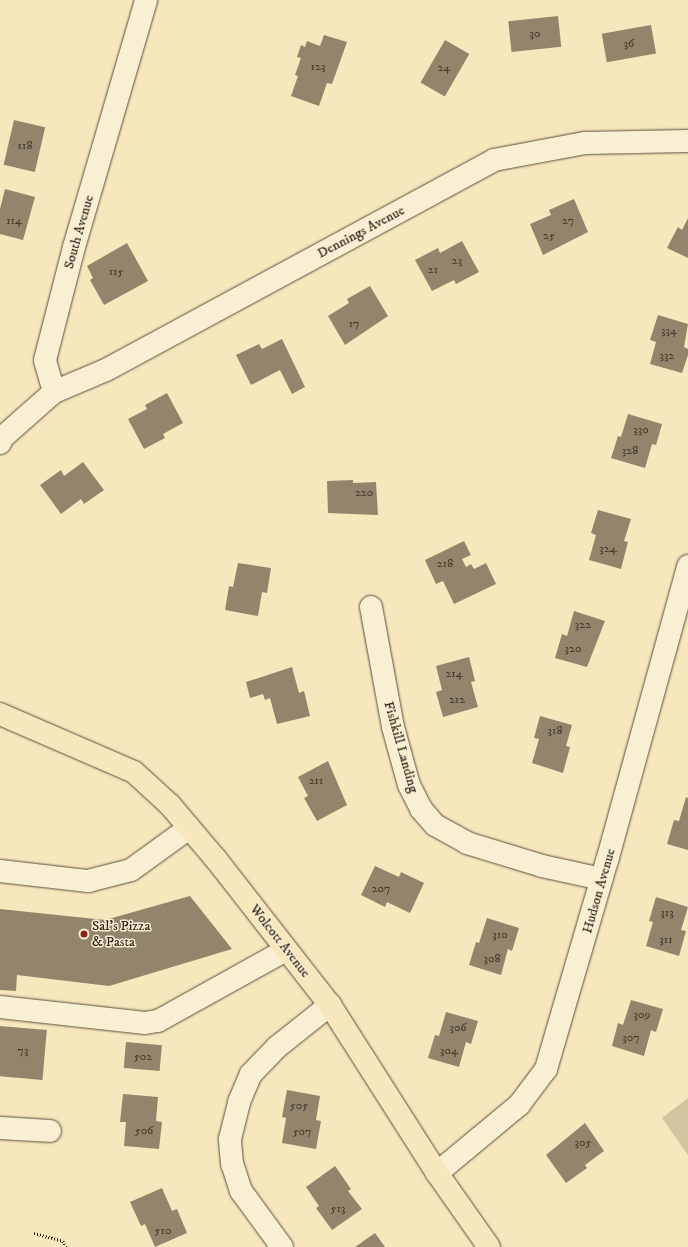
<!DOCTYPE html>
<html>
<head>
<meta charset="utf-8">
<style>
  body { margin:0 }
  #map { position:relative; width:688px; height:1247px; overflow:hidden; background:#f6e7bc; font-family:"IM FELL DW Pica",serif }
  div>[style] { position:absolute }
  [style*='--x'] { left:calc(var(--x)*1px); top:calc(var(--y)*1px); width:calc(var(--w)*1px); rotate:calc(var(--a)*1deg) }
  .green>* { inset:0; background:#d3c49f }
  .building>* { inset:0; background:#93856b; transform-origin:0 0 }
  .path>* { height:2.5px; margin-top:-1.25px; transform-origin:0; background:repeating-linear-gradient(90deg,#271b14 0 1px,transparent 0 3px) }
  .roads { filter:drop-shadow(0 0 1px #5b4e3e) drop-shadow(0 0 1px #5b4e3e) }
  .minor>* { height:22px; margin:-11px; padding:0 11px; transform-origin:11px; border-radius:11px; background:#f9efd3 }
  .major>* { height:22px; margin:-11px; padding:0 11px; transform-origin:11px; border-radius:11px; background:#f6e7bc }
  .dots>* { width:11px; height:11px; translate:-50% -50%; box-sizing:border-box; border:2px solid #f9efd3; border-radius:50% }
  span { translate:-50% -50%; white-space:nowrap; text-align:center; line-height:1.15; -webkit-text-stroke:3px #f9efd3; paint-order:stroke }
  .number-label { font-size:12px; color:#42362a }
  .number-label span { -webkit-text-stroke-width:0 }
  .street-label { font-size:14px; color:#271b14 }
  .poi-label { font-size:14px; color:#271b14 }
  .left { translate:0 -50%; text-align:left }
</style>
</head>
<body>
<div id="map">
  <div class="green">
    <div style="clip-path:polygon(688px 1098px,688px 1155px,662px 1118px)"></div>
  </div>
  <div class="building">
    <div style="left:558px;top:16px;width:31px;height:50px;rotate:84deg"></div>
    <div style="left:651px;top:25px;width:29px;height:50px;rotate:80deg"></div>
    <div style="clip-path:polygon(324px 35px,347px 42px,332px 84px,327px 83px,319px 106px,291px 96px,298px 76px,295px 75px,301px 58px,297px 57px,301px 45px,305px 47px,307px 41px,320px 46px)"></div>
    <div style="left:445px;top:40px;width:28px;height:49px;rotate:30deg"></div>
    <div style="left:14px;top:120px;width:32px;height:46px;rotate:13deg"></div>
    <div style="clip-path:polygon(5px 189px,35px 197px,23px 240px,0 234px,0 209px)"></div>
    <div style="clip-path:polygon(574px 199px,588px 232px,543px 255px,530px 224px,551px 215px,549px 210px)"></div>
    <div style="clip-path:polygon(688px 218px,688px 258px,667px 248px,678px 227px,682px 230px)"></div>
    <div style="clip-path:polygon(462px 241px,479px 272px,456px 284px,454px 280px,432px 291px,415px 260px,438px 248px,440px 253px)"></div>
    <div style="clip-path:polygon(127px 243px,148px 281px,104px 305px,90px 280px,93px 278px,87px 266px)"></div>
    <div style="clip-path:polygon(370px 286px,388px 316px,345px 345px,328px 316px,349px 303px,347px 299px)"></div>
    <div style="clip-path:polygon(658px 315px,688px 324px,684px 347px,688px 349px,688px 355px,682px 373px,650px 364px,656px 342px,650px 340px)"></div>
    <div style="clip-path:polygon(282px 339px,305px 387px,292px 394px,280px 370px,251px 385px,236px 355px,259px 344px,262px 349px)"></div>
    <div style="clip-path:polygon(167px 393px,183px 423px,163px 434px,165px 438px,144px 449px,128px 419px,147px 409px,145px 405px)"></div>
    <div style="clip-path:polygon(628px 414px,662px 424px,656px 445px,652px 444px,645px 468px,611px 458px,618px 436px,621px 437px)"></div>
    <div style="clip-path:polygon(83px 462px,104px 490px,84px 504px,81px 499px,61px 514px,40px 485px,61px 470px,64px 476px)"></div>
    <div style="clip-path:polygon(353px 480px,353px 483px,376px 482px,378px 515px,328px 513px,327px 481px)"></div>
    <div style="clip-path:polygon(598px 510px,631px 519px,624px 541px,628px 542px,621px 569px,589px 560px,596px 535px,591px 533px)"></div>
    <div style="clip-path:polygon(464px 541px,471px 555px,462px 559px,466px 567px,471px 564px,474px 569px,486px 563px,496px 584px,454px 604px,443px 581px,436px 584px,425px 560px)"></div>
    <div style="clip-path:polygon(238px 563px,271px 568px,267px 593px,262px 592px,258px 616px,225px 610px,229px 586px,233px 587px)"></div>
    <div style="clip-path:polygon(574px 611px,605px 621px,587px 667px,555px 658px,562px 634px,567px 636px)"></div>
    <div style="clip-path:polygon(469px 657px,475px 681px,471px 682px,478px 707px,443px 717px,436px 692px,442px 690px,436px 666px)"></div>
    <div style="clip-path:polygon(292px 667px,299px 693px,304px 691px,310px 716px,277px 724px,270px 698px,265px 700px,263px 694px,250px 698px,246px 682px)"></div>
    <div style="clip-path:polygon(540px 716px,572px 725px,566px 746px,570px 747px,563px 773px,532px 763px,539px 739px,534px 738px)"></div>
    <div style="clip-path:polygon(328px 761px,347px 805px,317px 821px,304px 798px,308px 796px,298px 777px)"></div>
    <div style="clip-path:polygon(686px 797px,688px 798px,688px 850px,667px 844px,674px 820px,679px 821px)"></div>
    <div style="clip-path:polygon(375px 866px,399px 877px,401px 872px,424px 883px,410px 913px,387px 902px,385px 907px,361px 895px)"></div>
    <div style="clip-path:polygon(190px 896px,232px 949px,109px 986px,17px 975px,16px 991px,0 990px,0 909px,105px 920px)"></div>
    <div style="clip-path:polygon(656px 897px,688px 907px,681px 930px,686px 931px,679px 956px,646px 946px,653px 922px,649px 921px)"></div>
    <div style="clip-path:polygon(487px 918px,519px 928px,512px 951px,508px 949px,501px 975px,469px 965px,476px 942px,479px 943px)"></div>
    <div style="clip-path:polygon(631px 1000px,663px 1009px,656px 1032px,651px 1030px,644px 1056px,612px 1046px,618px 1023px,623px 1025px)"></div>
    <div style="clip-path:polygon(446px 1012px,478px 1021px,471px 1044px,466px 1042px,459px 1067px,428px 1058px,435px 1035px,439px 1036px)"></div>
    <div style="left:0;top:1026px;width:47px;height:50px;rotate:5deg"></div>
    <div style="left:126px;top:1042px;width:36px;height:26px;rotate:5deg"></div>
    <div style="clip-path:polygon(287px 1090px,320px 1096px,316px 1120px,321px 1121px,316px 1149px,282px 1143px,286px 1118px,282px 1117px)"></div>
    <div style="clip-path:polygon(123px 1094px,158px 1097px,156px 1121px,162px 1122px,159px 1149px,124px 1146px,126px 1122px,120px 1122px)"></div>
    <div style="clip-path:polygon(585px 1123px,604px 1151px,585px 1165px,587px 1168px,566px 1183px,546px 1155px)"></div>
    <div style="clip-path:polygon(335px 1166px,351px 1189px,348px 1191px,362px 1209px,332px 1230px,316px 1208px,319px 1206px,306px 1187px)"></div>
    <div style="clip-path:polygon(162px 1188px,172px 1211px,177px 1209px,187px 1233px,155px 1247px,145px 1224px,141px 1226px,130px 1202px)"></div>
    <div style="clip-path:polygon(375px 1233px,385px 1247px,355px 1247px)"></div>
  </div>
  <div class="path">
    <div style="--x:34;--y:1233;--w:30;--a:15"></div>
    <div style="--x:63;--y:1241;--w:7;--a:63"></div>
  </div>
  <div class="roads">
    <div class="minor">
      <div style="--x:54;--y:392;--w:33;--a:-106"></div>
      <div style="--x:45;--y:360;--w:117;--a:-75.6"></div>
      <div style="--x:74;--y:247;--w:257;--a:-73.7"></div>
      <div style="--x:0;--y:443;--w:7;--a:-63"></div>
      <div style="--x:3;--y:437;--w:68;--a:-41.4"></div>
      <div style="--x:54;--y:392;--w:56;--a:-22.9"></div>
      <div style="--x:106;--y:370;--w:441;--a:-28.4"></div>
      <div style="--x:494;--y:160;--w:93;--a:-10.6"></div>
      <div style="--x:585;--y:143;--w:103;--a:-1.1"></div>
      <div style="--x:371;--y:607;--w:122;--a:79.6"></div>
      <div style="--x:393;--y:727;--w:60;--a:74.6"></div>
      <div style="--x:409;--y:785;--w:27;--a:63"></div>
      <div style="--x:421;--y:809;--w:21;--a:49"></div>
      <div style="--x:435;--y:825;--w:37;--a:29"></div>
      <div style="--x:467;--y:843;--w:78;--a:17"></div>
      <div style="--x:542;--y:866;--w:61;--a:12.2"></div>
      <div style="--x:0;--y:871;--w:89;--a:6.5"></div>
      <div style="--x:88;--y:881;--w:44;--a:-14.3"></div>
      <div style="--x:131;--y:870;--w:72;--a:-35.9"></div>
      <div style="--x:0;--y:1007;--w:146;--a:6.3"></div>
      <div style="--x:145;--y:1023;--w:13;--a:-9"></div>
      <div style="--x:158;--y:1021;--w:146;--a:-29"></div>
      <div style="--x:0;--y:1128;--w:50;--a:3.4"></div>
      <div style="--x:437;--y:1173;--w:107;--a:-39.7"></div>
      <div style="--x:519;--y:1105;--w:45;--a:-53.1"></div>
      <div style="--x:546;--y:1069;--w:217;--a:-73.7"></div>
      <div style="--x:607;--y:861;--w:306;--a:-74.6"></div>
      <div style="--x:282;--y:1247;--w:69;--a:-126.2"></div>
      <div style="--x:241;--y:1191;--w:28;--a:-108"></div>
      <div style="--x:232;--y:1164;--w:25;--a:-95"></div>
      <div style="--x:230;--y:1139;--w:38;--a:-76"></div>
      <div style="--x:239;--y:1102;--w:30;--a:-67"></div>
      <div style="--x:251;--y:1074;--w:37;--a:-46"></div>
      <div style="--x:277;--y:1047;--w:68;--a:-38.4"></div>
    </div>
    <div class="major">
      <div style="--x:0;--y:714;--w:146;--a:23.4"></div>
      <div style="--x:134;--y:772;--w:49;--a:42.5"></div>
      <div style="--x:170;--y:805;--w:70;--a:49.7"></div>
      <div style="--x:215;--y:858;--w:187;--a:52"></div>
      <div style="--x:330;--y:1005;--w:199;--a:57.5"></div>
      <div style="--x:437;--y:1173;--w:90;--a:54.9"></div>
    </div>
  </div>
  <div class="dots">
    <div style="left:84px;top:934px;background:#8f2418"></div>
  </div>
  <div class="number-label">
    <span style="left:535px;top:34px">30</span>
    <span style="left:629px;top:44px">36</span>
    <span style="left:318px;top:67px">123</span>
    <span style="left:444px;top:68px">24</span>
    <span style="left:25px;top:146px">118</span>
    <span style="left:14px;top:221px">114</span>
    <span style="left:568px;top:221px">27</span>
    <span style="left:549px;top:236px">25</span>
    <span style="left:457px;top:261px">23</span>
    <span style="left:433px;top:270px">21</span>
    <span style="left:116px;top:272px">115</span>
    <span style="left:354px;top:324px">17</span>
    <span style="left:669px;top:331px">334</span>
    <span style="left:667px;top:356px">332</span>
    <span style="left:641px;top:430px">330</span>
    <span style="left:630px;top:451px">328</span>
    <span style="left:364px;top:493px">220</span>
    <span style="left:608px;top:549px">324</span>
    <span style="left:445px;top:564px">218</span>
    <span style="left:583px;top:625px">322</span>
    <span style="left:573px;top:649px">320</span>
    <span style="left:454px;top:674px">214</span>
    <span style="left:457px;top:700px">212</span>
    <span style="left:555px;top:731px">318</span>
    <span style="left:316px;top:781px">211</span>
    <span style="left:381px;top:889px">207</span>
    <span style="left:667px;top:913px">313</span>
    <span style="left:500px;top:935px">310</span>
    <span style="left:666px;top:940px">311</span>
    <span style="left:492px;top:959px">308</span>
    <span style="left:642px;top:1015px">309</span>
    <span style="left:458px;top:1028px">306</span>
    <span style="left:631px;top:1038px">307</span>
    <span style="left:23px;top:1051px">73</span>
    <span style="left:449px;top:1051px">304</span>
    <span style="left:143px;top:1057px">502</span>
    <span style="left:299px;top:1106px">505</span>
    <span style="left:144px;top:1131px">506</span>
    <span style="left:302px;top:1132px">507</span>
    <span style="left:583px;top:1143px">305</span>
    <span style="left:338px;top:1209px">513</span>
    <span style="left:163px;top:1231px">510</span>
  </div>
  <div class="street-label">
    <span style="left:79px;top:232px;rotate:-74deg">South Avenue</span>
    <span style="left:361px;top:232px;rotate:-28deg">Dennings Avenue</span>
    <span style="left:401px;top:747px;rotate:74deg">Fishkill Landing</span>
    <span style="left:599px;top:891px;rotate:-74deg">Hudson Avenue</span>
    <span style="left:280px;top:941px;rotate:52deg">Wolcott Avenue</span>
  </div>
  <div class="poi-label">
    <span class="left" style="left:92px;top:934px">Sal’s Pizza<br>&amp; Pasta</span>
  </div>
</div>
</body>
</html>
